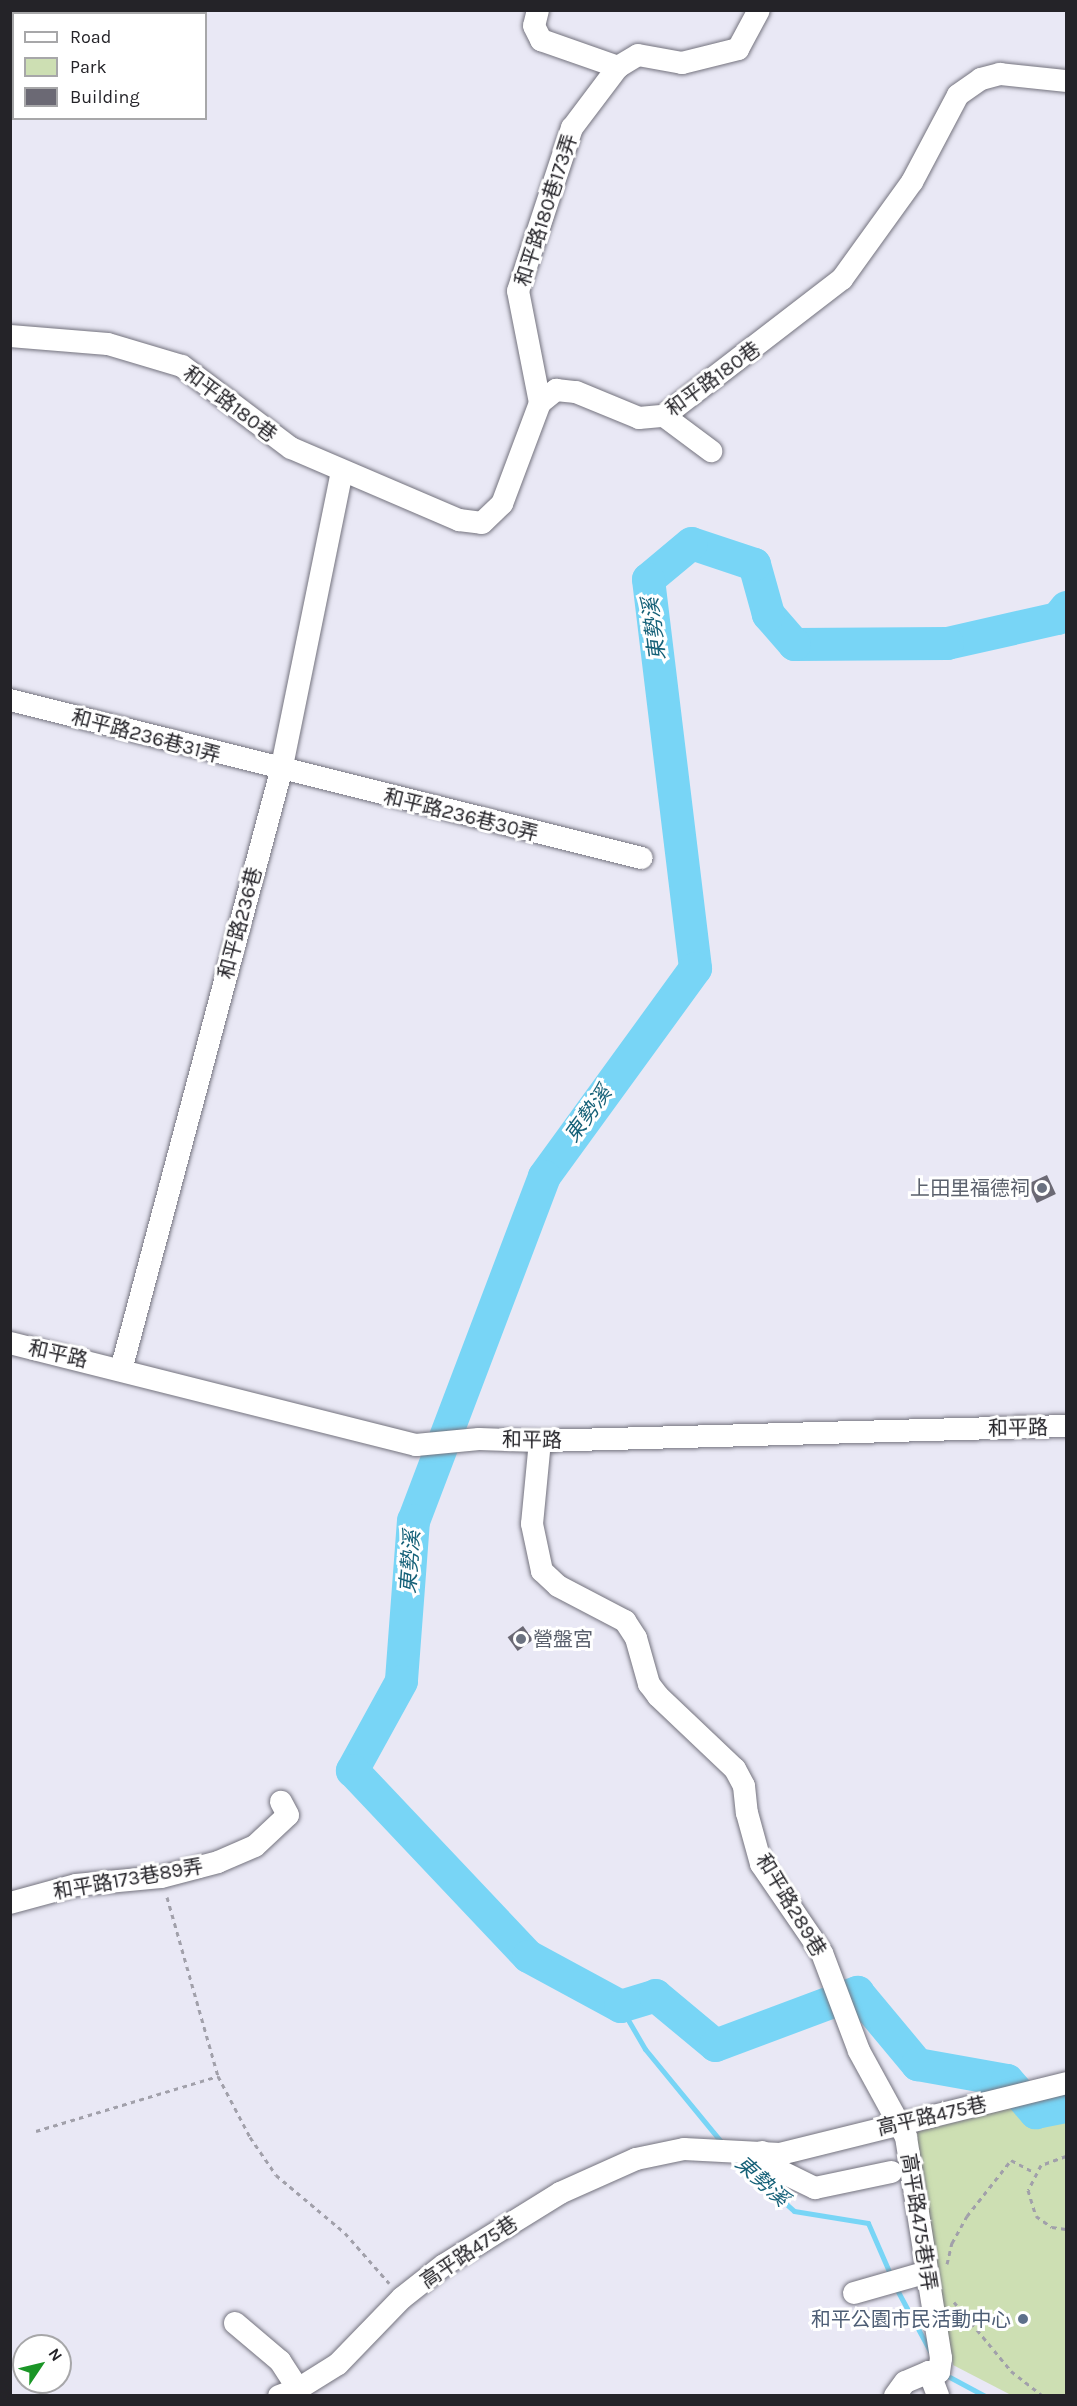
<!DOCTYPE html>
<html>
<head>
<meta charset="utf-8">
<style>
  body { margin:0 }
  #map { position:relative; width:1077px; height:2406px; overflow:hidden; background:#e9e8f5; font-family:Karla,"Noto Sans TC",sans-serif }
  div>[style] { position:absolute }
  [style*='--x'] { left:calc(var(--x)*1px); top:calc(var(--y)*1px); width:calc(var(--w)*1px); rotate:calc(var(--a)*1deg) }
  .green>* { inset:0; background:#cddfb3 }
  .stream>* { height:5px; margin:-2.5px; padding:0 2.5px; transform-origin:2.5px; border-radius:2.5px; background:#78d5f6 }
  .river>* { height:33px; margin:-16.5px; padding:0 16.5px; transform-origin:16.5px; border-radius:16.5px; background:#78d5f6 }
  .building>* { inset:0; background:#6b6974; transform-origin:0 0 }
  .path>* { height:3px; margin-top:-1.5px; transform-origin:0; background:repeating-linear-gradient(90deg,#a1a0aa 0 4.5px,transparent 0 9px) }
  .roads { filter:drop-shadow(0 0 2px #74737e) drop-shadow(0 0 2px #74737e) }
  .minor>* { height:22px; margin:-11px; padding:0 11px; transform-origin:11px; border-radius:11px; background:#fff }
  .dots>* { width:16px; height:16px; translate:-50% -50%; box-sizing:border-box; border:3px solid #fff; border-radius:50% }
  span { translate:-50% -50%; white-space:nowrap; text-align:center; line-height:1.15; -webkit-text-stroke:6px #fff; paint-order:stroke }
  .street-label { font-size:20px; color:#242328 }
  .worship-label { font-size:20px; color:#5b616d }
  .right { translate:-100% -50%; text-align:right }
  .left { translate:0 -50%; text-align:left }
  .service-label { font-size:20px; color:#4e5e75 }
  .water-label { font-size:21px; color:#166178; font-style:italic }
  .frame { position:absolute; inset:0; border:12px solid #242328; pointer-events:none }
  .legend { position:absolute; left:12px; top:12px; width:195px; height:108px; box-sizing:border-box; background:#fff; border:2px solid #a7a7a9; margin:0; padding:8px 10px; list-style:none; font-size:18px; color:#242328 }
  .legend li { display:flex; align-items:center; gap:12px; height:30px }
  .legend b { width:30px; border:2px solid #a7a7a9 }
  .north { position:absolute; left:12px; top:2334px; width:60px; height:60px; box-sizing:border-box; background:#fff; border:2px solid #a7a7a9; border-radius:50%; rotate:55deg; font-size:16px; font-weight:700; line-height:24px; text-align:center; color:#242328 }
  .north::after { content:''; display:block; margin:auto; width:21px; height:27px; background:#1b9627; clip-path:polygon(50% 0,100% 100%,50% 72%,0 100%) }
</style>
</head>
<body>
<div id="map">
  <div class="green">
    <div style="clip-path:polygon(1066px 2094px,1066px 2395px,1011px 2395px,953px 2365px,913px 2133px)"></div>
  </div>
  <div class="stream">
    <div style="--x:620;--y:2006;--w:50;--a:59.8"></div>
    <div style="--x:645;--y:2049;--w:123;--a:50.6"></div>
    <div style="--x:737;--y:2160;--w:76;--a:41.8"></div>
    <div style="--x:794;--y:2211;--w:75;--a:9.2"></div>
    <div style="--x:868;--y:2223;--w:58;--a:66.5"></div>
    <div style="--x:896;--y:2288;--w:72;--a:61.6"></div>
    <div style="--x:944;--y:2374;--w:47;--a:28.2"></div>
  </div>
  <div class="river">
    <div style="--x:1066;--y:607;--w:14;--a:129"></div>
    <div style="--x:1057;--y:618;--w:113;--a:167.2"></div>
    <div style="--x:947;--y:643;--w:153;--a:179.6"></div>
    <div style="--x:794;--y:644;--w:40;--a:-131"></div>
    <div style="--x:768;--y:614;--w:52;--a:-105.6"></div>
    <div style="--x:754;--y:564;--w:66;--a:-161.6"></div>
    <div style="--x:691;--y:543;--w:56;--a:140.1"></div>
    <div style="--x:648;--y:579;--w:392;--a:83.1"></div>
    <div style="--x:695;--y:968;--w:257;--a:126"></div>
    <div style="--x:544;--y:1176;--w:368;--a:110.8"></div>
    <div style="--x:413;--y:1520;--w:161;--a:94.3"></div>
    <div style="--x:401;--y:1681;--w:102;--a:118.8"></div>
    <div style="--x:352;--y:1770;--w:256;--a:46.6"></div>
    <div style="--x:528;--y:1956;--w:105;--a:28.5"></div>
    <div style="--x:620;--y:2006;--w:37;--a:-17"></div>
    <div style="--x:655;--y:1995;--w:78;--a:39.8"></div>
    <div style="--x:715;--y:2045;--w:152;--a:-20.5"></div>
    <div style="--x:857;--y:1992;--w:94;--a:50.2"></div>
    <div style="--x:917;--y:2064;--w:91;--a:10.1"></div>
    <div style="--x:1007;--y:2080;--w:43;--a:48.8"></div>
    <div style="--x:1035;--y:2112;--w:32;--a:-11"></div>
  </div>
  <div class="building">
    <div style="left:1047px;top:1175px;width:21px;height:21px;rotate:65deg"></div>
    <div style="left:523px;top:1626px;width:17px;height:19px;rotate:54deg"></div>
  </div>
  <div class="path">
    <div style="--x:167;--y:1897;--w:186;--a:74.1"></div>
    <div style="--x:218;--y:2076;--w:69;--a:62.3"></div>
    <div style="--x:250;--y:2137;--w:46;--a:55.6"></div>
    <div style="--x:276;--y:2175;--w:90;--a:40"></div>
    <div style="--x:345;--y:2233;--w:67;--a:48.7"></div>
    <div style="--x:36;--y:2131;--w:190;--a:-16.8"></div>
    <div style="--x:1066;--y:2156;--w:27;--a:160"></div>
    <div style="--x:1041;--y:2165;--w:28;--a:117"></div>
    <div style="--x:1028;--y:2190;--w:27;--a:73"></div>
    <div style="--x:1036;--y:2216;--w:19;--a:35"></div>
    <div style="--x:1052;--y:2227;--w:14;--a:8"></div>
    <div style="--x:947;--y:2264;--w:22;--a:-77"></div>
    <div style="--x:952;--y:2243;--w:31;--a:-61"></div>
    <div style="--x:967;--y:2216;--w:71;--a:-51.8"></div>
    <div style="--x:1011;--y:2160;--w:26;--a:28"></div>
    <div style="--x:954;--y:2302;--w:89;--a:50.4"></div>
    <div style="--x:1011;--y:2371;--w:41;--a:38"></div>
  </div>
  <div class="roads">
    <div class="minor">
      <div style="--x:538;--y:10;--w:16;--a:104"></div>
      <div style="--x:534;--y:26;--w:16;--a:63"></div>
      <div style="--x:541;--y:40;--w:82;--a:19.3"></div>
      <div style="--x:10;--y:336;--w:98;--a:4.7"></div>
      <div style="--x:108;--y:344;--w:77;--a:16.6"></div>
      <div style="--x:182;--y:366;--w:136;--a:37"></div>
      <div style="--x:291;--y:448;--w:183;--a:23.2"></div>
      <div style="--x:459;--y:520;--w:23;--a:7"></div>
      <div style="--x:482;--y:523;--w:28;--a:-44"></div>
      <div style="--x:502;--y:504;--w:108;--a:-69.4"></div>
      <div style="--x:540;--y:403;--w:21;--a:-39"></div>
      <div style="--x:556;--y:390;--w:20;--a:6"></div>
      <div style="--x:576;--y:392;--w:68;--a:22.4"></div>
      <div style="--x:639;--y:418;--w:25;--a:-5"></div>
      <div style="--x:664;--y:416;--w:225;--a:-37.6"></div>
      <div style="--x:842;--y:279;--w:120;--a:-54.2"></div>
      <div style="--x:912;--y:182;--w:98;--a:-62.1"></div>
      <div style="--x:958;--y:95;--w:28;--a:-35"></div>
      <div style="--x:981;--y:79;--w:20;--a:-15"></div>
      <div style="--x:1000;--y:74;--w:66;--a:6.1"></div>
      <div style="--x:540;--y:403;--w:114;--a:-101.1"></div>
      <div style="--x:518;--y:291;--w:172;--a:-71.7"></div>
      <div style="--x:572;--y:128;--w:76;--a:-53"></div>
      <div style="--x:618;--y:67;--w:23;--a:-31"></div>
      <div style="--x:638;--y:55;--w:45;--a:10.3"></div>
      <div style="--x:682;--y:63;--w:58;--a:-14"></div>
      <div style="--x:738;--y:49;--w:44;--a:-61.7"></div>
      <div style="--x:664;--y:416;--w:59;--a:36.7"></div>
      <div style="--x:10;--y:700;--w:651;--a:14.04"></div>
      <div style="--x:10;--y:1343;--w:419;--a:14.1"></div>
      <div style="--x:416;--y:1445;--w:63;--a:-5.4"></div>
      <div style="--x:479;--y:1439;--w:61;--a:1.9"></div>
      <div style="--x:540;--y:1441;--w:526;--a:-1.63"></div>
      <div style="--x:121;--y:1370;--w:620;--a:-75.04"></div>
      <div style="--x:281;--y:771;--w:305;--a:-78.5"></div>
      <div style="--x:540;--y:1441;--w:83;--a:95.5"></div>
      <div style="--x:532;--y:1524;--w:48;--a:78"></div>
      <div style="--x:542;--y:1571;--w:22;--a:43"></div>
      <div style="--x:558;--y:1586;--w:76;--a:27.6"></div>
      <div style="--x:625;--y:1621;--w:20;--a:57"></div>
      <div style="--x:636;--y:1638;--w:48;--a:74.2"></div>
      <div style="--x:649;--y:1684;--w:15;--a:53"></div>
      <div style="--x:658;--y:1696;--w:106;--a:43.5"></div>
      <div style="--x:735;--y:1769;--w:19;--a:62"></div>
      <div style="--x:744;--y:1786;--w:27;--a:84"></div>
      <div style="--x:747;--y:1813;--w:53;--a:74.6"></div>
      <div style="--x:761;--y:1864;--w:108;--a:55.6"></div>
      <div style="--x:822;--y:1953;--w:105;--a:69.3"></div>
      <div style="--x:859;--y:2051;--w:98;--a:61.3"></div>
      <div style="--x:906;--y:2137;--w:224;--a:81"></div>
      <div style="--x:941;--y:2358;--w:14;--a:98"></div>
      <div style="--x:939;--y:2372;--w:10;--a:180"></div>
      <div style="--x:929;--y:2372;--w:26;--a:157"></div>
      <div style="--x:905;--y:2382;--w:17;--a:126"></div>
      <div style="--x:10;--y:1903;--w:68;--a:-15.3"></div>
      <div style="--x:76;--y:1885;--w:85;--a:-5.4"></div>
      <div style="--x:161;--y:1877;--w:59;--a:-14.7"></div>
      <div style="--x:218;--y:1862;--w:40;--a:-23.4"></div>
      <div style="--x:255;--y:1846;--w:45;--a:-43.2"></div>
      <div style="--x:288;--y:1815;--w:15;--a:-118"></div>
      <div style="--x:762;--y:2152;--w:26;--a:47"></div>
      <div style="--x:780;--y:2171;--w:39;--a:26"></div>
      <div style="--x:815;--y:2188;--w:78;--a:-11.9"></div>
      <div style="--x:854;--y:2293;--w:76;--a:-16"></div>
      <div style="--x:235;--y:2323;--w:59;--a:40.2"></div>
      <div style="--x:280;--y:2361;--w:33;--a:57"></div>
      <div style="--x:929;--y:2372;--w:26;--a:69"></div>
      <div style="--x:279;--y:2396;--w:20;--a:-20"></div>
      <div style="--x:298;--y:2389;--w:47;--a:-32"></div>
      <div style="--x:338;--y:2364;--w:92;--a:-45.9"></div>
      <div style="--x:402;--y:2298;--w:53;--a:-38.2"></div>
      <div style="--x:444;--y:2265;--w:137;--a:-31.8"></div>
      <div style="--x:560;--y:2193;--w:83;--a:-24.1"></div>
      <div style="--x:636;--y:2159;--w:49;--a:-11.8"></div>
      <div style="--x:684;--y:2149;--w:96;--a:3"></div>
      <div style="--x:780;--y:2154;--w:295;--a:-13.9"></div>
    </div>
  </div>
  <div class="dots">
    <div style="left:1042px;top:1188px;background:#6b7280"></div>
    <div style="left:521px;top:1639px;background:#6b7280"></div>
    <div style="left:1023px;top:2319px;background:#5c6f8a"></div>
  </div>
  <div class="street-label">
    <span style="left:546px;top:210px;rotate:-72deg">和平路180巷173弄</span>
    <span style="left:713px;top:379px;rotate:-36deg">和平路180巷</span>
    <span style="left:230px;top:404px;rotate:37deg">和平路180巷</span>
    <span style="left:146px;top:736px;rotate:15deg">和平路236巷31弄</span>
    <span style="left:461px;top:815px;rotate:14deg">和平路236巷30弄</span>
    <span style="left:240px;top:923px;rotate:-75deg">和平路236巷</span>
    <span style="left:58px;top:1354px;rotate:13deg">和平路</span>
    <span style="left:1018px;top:1428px;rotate:-1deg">和平路</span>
    <span style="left:532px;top:1440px;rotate:1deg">和平路</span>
    <span style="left:128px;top:1879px;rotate:-10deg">和平路173巷89弄</span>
    <span style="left:791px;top:1905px;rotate:59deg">和平路289巷</span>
    <span style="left:932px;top:2116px;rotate:-13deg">高平路475巷</span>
    <span style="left:919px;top:2222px;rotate:81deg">高平路475巷1弄</span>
    <span style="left:469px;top:2252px;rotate:-34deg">高平路475巷</span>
  </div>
  <div class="worship-label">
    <span class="right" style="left:1030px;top:1188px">上田里福德祠</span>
    <span class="left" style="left:533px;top:1639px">營盤宮</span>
  </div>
  <div class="service-label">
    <span class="right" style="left:1011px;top:2319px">和平公園市民活動中心</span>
  </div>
  <div class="water-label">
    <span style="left:654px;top:629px;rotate:-97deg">東勢溪</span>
    <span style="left:588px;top:1114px;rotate:-54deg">東勢溪</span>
    <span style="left:410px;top:1562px;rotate:-86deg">東勢溪</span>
    <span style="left:762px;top:2181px;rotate:42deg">東勢溪</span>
  </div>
  <div class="frame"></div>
  <ul class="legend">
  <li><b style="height:8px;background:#fff"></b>Road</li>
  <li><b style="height:16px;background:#cddfb3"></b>Park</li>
  <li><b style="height:16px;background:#6b6974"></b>Building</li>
  </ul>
  <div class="north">N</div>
</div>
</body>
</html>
